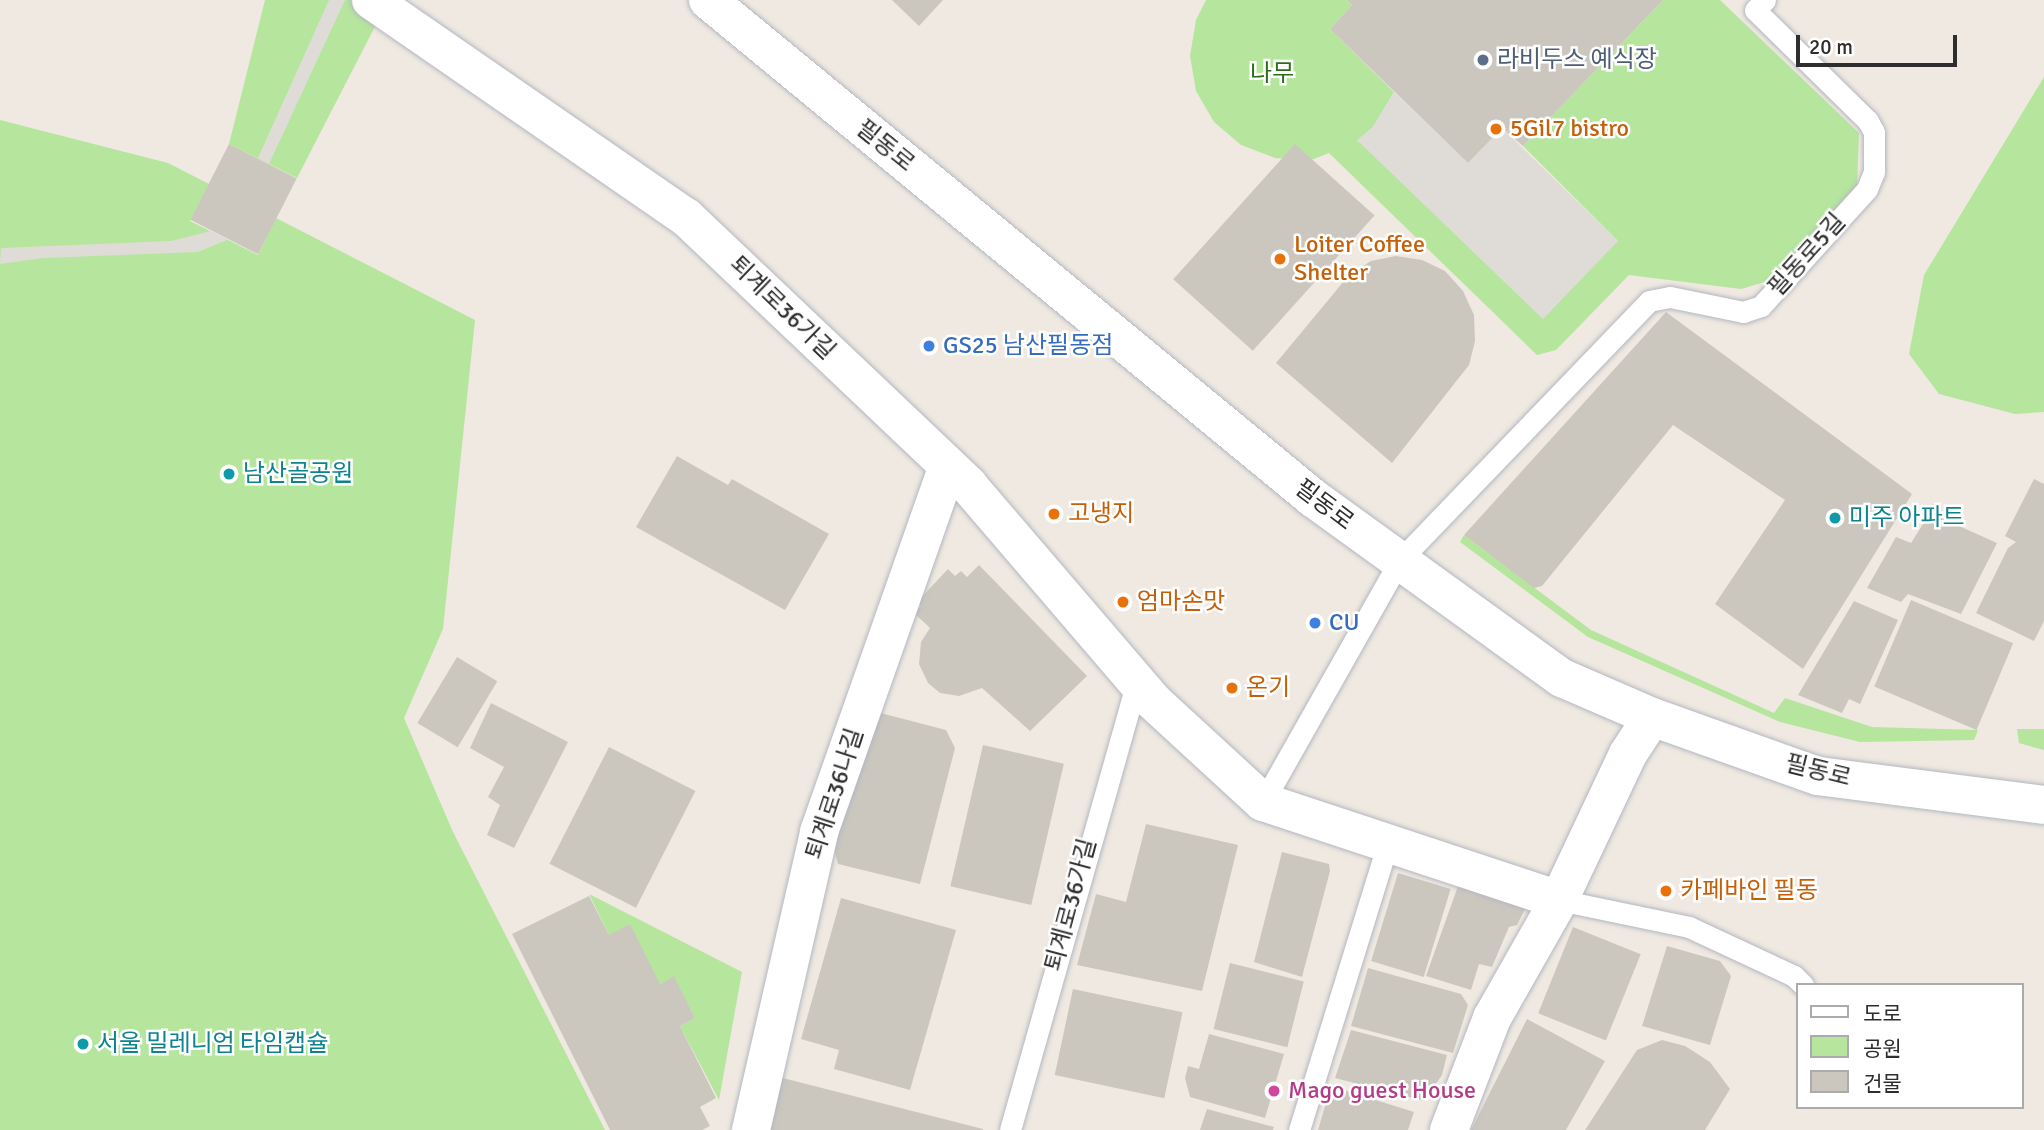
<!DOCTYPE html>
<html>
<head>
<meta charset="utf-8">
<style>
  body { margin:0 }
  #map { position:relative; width:2044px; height:1130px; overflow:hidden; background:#efe9e1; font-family:Signika,"Noto Sans KR",sans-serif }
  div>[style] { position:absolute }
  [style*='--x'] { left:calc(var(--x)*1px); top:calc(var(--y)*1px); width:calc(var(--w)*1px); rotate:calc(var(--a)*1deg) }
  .green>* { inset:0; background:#b6e59e }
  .plaza>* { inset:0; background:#dfdcd8 }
  .building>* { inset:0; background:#cbc7bf; transform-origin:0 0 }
  .roads { filter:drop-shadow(0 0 2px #b4b7c1) drop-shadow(0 0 2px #b4b7c1) }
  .lane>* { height:21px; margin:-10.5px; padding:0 10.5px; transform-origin:10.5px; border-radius:10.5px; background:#fff }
  .street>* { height:38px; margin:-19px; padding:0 19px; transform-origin:19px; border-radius:19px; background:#fff }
  .secondary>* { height:38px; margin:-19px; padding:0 19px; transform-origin:19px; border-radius:19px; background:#fff }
  .dots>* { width:19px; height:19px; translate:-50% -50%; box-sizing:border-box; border:4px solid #fff; border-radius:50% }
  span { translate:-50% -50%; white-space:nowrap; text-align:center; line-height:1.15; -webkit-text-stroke:5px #fff; paint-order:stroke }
  .service-label { font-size:24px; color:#4e5e75 }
  .left { translate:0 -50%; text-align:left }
  .park-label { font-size:24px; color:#2c6e1b }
  .food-label { font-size:24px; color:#c56008 }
  .street-label { font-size:24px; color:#2e2e2e }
  .shop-label { font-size:24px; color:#366cbe }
  .culture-label { font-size:24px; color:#0d838f }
  .hotel-label { font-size:24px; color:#b23c85 }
  .legend { position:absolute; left:1796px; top:983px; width:228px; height:126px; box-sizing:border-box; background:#fff; border:2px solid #ababab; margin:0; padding:9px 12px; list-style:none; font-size:21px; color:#2e2e2e }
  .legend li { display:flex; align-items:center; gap:14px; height:35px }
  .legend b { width:35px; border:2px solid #ababab }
  .scale { position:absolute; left:1796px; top:35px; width:161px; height:32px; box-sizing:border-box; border:4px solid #2e2e2e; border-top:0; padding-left:9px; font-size:21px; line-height:24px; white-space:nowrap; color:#2e2e2e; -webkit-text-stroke:5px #fff; paint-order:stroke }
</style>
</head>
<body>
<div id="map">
  <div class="green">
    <div style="clip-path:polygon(265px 0,371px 0,384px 9px,297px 178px,229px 144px)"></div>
    <div style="clip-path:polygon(1206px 0,1347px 0,1352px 5px,1330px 29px,1394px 92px,1373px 127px,1357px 141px,1618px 241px,1523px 146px,1663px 0,1720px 0,1859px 133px,1857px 185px,1775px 279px,1741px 289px,1629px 275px,1556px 350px,1537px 355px,1329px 153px,1311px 160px,1275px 158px,1241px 145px,1214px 122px,1196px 91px,1190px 56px,1196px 20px)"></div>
    <div style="clip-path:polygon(2044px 77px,2044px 412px,2015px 414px,1939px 394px,1909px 354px,1924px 275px)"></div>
    <div style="clip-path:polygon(0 120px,168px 163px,209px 184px,190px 221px,258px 255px,276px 218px,475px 320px,443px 629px,404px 718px,453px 832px,605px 1130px,0 1130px)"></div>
    <div style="clip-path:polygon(1464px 535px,1591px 630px,1774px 713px,1785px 698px,1872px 727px,1978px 730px,1974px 740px,1860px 742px,1780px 722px,1588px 637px,1460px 542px)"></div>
    <div style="clip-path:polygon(2017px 729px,2044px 729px,2044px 750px,2019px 743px)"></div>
    <div style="clip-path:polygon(589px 894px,742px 972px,719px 1100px,680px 1026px,695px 1018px,674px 977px,660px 984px,609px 935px)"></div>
  </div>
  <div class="plaza">
    <div style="clip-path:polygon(329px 0,345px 0,269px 164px,258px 158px)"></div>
    <div style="clip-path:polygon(1394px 92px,1468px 163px,1502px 128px,1618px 241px,1543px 319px,1357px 140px,1373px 127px)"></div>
    <div style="clip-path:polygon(211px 231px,227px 240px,198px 252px,43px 258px,0 264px,1px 248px,171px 241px)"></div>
  </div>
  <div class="building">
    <div style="clip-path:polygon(892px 0,943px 0,919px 26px)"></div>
    <div style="clip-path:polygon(1347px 0,1663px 0,1523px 146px,1502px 128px,1468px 163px,1330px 29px,1352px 5px)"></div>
    <div style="left:229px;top:144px;width:76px;height:85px;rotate:27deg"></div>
    <div style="left:1295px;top:144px;width:107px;height:182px;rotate:42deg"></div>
    <div style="clip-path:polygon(1396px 256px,1422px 260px,1445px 271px,1463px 291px,1474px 315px,1475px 341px,1469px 365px,1392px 463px,1276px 363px,1349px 275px,1371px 261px)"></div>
    <div style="clip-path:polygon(1666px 312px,1912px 494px,1803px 669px,1715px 604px,1785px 500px,1673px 425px,1542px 586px,1534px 588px,1464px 535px)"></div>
    <div style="clip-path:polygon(677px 456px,728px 485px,732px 479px,829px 534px,785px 610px,636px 527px)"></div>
    <div style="clip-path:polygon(2034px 479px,2044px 484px,2044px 621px,2034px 641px,1976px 613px,2008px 548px,2016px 542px,2005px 536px)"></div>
    <div style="clip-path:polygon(1930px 513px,1997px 543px,1961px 614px,1908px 594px,1901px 602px,1867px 588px,1896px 537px,1911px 543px)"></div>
    <div style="clip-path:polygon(979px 565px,1087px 676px,1030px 731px,982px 688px,959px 696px,940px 693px,928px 683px,919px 664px,921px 642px,930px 628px,914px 613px,921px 606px,917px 602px,948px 569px,955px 576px,961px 571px,967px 577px)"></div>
    <div style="left:1911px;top:600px;width:111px;height:94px;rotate:23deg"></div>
    <div style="clip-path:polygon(1854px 601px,1898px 620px,1860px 704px,1849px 699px,1842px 713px,1798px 695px)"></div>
    <div style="left:457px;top:657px;width:47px;height:77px;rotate:31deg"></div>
    <div style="clip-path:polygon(491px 703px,568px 742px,514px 848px,487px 835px,500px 805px,488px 797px,504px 767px,470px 748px)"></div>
    <div style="clip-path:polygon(869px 710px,946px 730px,955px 748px,920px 884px,838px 864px,829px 830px)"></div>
    <div style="left:983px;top:745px;width:83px;height:145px;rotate:13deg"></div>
    <div style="left:609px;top:747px;width:97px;height:131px;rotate:27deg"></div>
    <div style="clip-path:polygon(1146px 824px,1238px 845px,1202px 991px,1077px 965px,1096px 894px,1126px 902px)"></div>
    <div style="clip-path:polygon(1282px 852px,1329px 864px,1330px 871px,1302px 977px,1254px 962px)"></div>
    <div style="left:1398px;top:873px;width:55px;height:92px;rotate:17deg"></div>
    <div style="clip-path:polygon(1458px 886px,1527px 905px,1517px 925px,1509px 927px,1492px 967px,1479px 964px,1471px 990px,1426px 976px)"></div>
    <div style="clip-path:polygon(589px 896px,609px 935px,630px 924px,660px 984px,674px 976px,695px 1018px,680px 1026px,716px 1098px,700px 1107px,710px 1126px,702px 1130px,610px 1130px,512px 934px)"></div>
    <div style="clip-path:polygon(841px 898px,956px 930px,910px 1090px,834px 1069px,839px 1050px,801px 1039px)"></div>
    <div style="left:1573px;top:927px;width:73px;height:93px;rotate:22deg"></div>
    <div style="clip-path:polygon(1667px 946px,1720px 961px,1731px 976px,1710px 1045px,1642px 1026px)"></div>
    <div style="left:1230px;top:963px;width:76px;height:68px;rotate:14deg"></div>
    <div style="clip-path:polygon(1368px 968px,1461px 994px,1468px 1005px,1453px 1053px,1351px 1026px)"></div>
    <div style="left:1073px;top:989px;width:112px;height:88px;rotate:12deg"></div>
    <div style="clip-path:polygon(1527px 1019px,1605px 1061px,1566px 1130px,1471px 1130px)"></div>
    <div style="clip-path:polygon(1351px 1030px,1447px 1055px,1442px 1075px,1424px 1101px,1335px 1078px)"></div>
    <div style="clip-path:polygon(1209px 1034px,1284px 1054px,1265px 1118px,1190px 1097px,1185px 1078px,1188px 1066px,1199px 1069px)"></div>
    <div style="clip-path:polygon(1662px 1040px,1685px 1046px,1710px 1062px,1730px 1089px,1705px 1130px,1585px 1130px,1637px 1050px)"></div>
    <div style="clip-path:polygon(775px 1076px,983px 1129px,983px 1130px,762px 1130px)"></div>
    <div style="clip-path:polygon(1331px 1086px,1414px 1112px,1408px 1130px,1318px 1130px)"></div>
    <div style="clip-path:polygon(1207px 1109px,1274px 1127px,1273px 1130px,1200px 1130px)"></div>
  </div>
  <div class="roads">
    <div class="lane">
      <div style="--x:1263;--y:802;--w:278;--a:-60.5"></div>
      <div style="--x:1400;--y:560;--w:359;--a:-46.1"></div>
      <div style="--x:1649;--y:301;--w:21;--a:-11"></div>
      <div style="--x:1670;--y:297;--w:75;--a:11.6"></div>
      <div style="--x:1743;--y:312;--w:19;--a:-18"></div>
      <div style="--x:1761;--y:306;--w:158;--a:-47.8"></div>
      <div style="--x:1867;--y:189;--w:18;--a:-68"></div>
      <div style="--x:1874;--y:172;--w:40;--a:-90"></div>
      <div style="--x:1874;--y:132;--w:13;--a:-119"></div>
      <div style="--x:1868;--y:121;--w:158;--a:-135.5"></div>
      <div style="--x:1755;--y:10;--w:14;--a:-45"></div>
      <div style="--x:1559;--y:900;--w:133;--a:11.7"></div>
      <div style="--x:1689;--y:927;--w:116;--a:25"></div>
      <div style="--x:1794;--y:976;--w:13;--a:45"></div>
      <div style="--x:1010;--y:1130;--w:466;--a:-74.2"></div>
      <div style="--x:1299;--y:1130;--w:304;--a:-72.8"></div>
    </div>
    <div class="street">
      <div style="--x:371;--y:0;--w:383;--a:34.6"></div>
      <div style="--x:686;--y:217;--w:389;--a:43.5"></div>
      <div style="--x:968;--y:485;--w:284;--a:49.4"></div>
      <div style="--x:1153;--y:701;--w:149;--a:42.6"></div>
      <div style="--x:1263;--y:802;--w:312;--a:18.3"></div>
      <div style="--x:751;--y:1130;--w:306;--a:-77.1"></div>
      <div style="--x:819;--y:832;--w:388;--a:-70.6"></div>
      <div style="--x:1449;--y:1130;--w:120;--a:-69"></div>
      <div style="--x:1492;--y:1018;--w:136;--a:-60.4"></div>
      <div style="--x:1559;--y:900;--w:161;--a:-64.7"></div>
      <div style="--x:1628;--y:754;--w:44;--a:-57"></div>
    </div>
    <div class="secondary">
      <div style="--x:708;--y:0;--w:784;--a:39.46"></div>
      <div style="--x:1313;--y:498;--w:307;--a:35.9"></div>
      <div style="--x:1562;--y:678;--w:98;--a:23.4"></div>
      <div style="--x:1652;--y:717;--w:176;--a:19.6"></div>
      <div style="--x:1818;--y:776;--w:228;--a:7.3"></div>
    </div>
  </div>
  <div class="dots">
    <div style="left:1483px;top:60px;background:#5c6f8a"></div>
    <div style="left:1496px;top:129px;background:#e8710a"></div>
    <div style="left:1280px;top:259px;background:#e8710a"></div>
    <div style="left:929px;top:346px;background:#3f7fe0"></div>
    <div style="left:229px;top:474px;background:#0f9aa8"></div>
    <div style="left:1054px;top:514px;background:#e8710a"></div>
    <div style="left:1835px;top:518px;background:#0f9aa8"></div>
    <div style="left:1123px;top:602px;background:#e8710a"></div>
    <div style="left:1315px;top:623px;background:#3f7fe0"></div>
    <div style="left:1232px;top:688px;background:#e8710a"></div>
    <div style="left:1666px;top:891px;background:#e8710a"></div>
    <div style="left:83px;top:1044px;background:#0f9aa8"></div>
    <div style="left:1274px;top:1091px;background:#d1479c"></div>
  </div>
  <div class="service-label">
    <span class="left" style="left:1497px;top:60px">라비두스 예식장</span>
  </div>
  <div class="park-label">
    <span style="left:1272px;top:74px">나무</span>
  </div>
  <div class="food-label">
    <span class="left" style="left:1510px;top:129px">5Gil7 bistro</span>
    <span class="left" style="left:1294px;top:259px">Loiter Coffee<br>Shelter</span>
    <span class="left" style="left:1068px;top:514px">고냉지</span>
    <span class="left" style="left:1137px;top:602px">엄마손맛</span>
    <span class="left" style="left:1246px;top:688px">온기</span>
    <span class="left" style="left:1680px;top:891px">카페바인 필동</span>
  </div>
  <div class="street-label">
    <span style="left:885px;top:146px;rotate:39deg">필동로</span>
    <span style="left:1807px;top:255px;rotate:-48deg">필동로5길</span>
    <span style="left:782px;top:308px;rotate:44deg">퇴계로36가길</span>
    <span style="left:1324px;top:505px;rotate:37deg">필동로</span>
    <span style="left:1818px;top:771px;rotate:14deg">필동로</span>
    <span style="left:835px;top:794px;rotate:-72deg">퇴계로36나길</span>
    <span style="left:1071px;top:905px;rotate:-75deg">퇴계로36가길</span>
  </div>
  <div class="shop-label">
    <span class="left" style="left:943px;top:346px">GS25 남산필동점</span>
    <span class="left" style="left:1329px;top:623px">CU</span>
  </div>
  <div class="culture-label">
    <span class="left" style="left:243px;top:474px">남산골공원</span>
    <span class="left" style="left:1849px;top:518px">미주 아파트</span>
    <span class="left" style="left:97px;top:1044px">서울 밀레니엄 타임캡슐</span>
  </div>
  <div class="hotel-label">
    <span class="left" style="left:1288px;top:1091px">Mago guest House</span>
  </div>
  <ul class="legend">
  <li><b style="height:9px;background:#fff"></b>도로</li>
  <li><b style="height:19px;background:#b6e59e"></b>공원</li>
  <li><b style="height:19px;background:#cbc7bf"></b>건물</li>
  </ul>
  <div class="scale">20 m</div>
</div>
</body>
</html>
